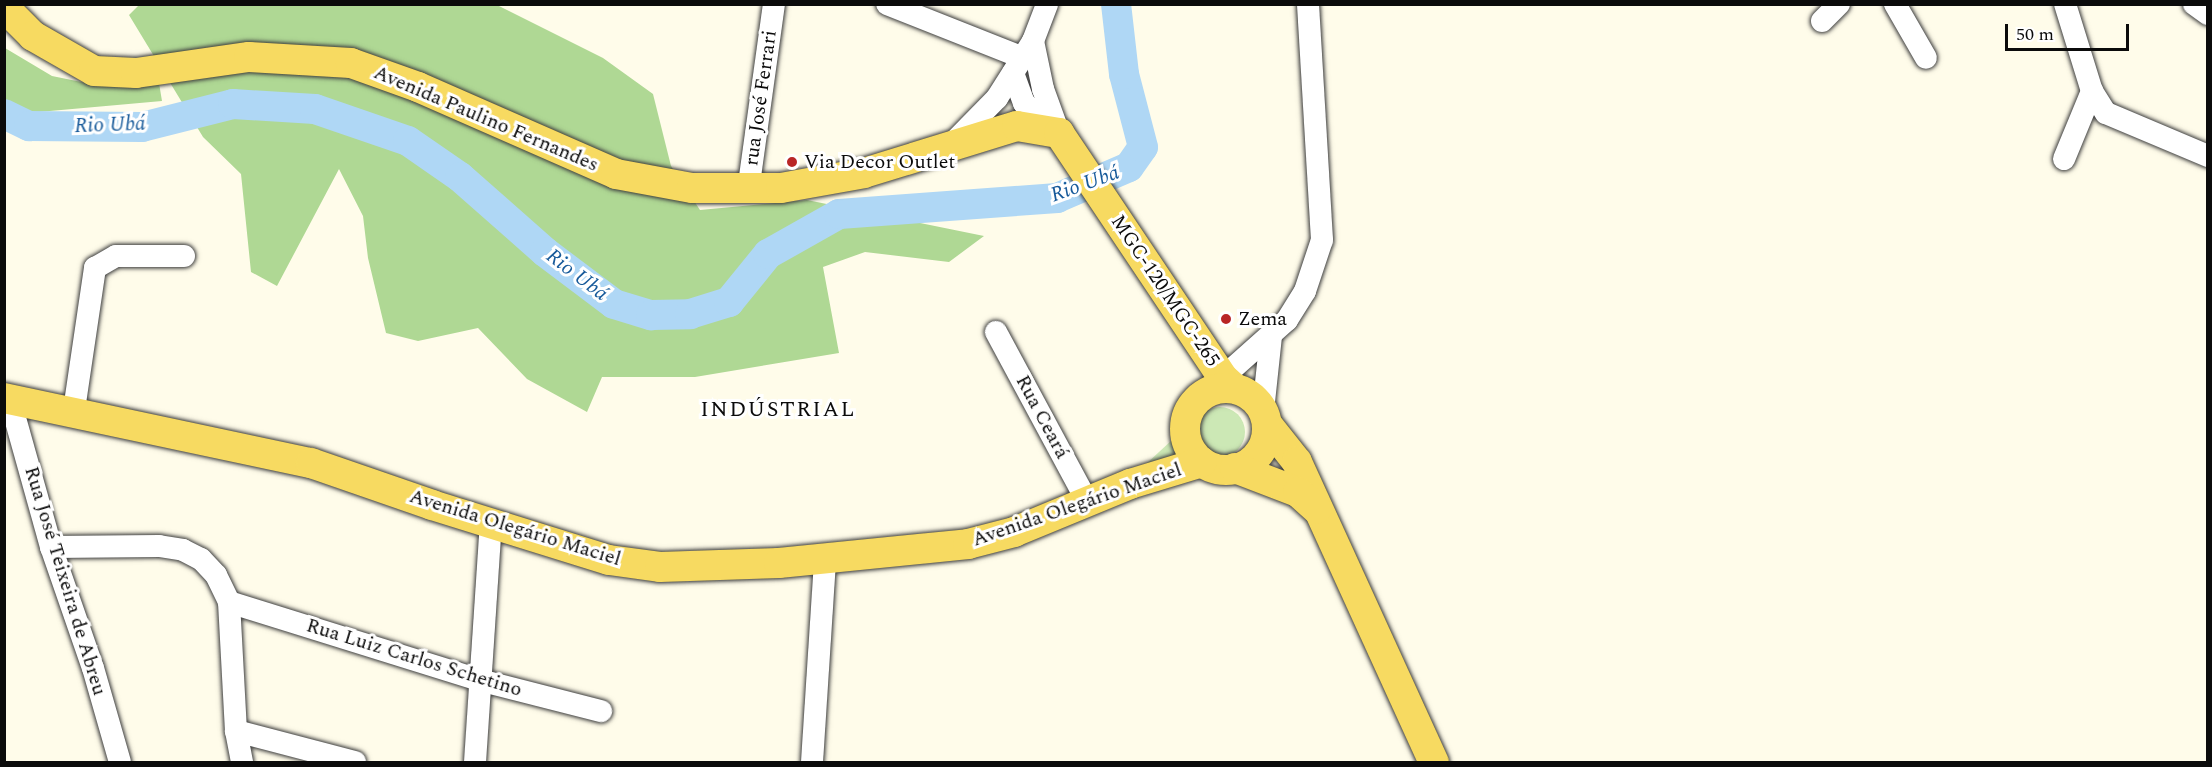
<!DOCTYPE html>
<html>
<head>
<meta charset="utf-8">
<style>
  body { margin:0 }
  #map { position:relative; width:2212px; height:767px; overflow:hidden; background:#fffcea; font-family:Spectral,serif }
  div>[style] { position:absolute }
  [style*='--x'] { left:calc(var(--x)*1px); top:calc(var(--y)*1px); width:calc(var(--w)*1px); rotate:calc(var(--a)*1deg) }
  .green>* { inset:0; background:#cce8b5 }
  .round { border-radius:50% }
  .forest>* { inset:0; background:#afd894 }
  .river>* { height:30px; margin:-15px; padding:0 15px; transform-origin:15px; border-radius:15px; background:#afd7f5 }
  .roads { filter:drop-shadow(0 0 2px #3e3e3e) drop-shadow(0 0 2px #3e3e3e) }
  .minor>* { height:22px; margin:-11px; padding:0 11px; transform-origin:11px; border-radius:11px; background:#fff }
  .major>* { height:30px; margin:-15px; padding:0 15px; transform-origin:15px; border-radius:15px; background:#f7da61 }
  .major>.ring { margin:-15px; padding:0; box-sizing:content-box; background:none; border:30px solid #f7da61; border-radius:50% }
  .dots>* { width:16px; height:16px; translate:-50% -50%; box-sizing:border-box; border:3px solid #fff; border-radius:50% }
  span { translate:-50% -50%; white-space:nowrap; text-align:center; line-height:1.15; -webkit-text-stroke:6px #fff; paint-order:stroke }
  .street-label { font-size:20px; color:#0b0b0b }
  .poi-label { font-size:20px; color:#0b0b0b }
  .left { translate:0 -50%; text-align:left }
  .water-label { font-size:21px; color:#175a9a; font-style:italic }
  .quarter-label { font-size:22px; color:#0b0b0b; letter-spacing:1.5px }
  .frame { position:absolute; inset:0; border:6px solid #0b0b0b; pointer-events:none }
  .scale { position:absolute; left:2005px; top:24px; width:124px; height:27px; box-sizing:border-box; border:3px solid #0b0b0b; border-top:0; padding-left:8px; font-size:18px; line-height:21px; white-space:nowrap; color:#0b0b0b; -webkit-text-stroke:4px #fff; paint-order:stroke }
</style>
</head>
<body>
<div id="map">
  <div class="green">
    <div class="round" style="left:1195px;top:407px;width:50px;height:50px"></div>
    <div style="clip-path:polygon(1172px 440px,1179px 461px,1146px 464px)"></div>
  </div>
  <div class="forest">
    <div style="clip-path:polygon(140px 4px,497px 5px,603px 58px,653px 94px,671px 166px,700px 210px,807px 200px,984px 236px,949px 262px,865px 252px,823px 267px,839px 353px,695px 377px,602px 377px,587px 412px,527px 379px,478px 328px,418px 341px,386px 333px,368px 258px,363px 216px,339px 169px,277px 286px,251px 272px,241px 174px,203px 137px,129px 15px)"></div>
    <div style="clip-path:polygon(5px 48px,52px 76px,101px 86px,159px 83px,162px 101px,5px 115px)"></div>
  </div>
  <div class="river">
    <div style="--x:4;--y:114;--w:28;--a:26"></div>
    <div style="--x:29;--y:126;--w:113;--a:0.5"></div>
    <div style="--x:142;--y:127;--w:94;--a:-14.2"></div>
    <div style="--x:233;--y:104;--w:82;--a:3.5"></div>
    <div style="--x:315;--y:109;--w:98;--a:19"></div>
    <div style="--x:408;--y:141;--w:63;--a:34.7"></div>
    <div style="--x:460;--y:177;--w:113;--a:41.4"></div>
    <div style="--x:545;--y:252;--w:86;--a:37"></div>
    <div style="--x:614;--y:304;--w:39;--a:17"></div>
    <div style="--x:651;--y:315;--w:39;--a:-1"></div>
    <div style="--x:690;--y:314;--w:41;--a:-17.1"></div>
    <div style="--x:729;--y:302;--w:62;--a:-50.9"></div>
    <div style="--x:768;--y:254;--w:81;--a:-29.4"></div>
    <div style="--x:839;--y:214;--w:219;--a:-4.2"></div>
    <div style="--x:1057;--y:198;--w:78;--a:-23.3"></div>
    <div style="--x:1129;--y:167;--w:24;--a:-55"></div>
    <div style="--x:1143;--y:147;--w:75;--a:-104.6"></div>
    <div style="--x:1124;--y:74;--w:70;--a:-96.5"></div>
  </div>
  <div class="roads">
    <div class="minor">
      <div style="--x:887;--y:4;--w:144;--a:21.6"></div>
      <div style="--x:1895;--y:4;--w:62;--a:60.1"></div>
      <div style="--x:2065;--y:4;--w:91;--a:72.8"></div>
      <div style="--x:2092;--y:91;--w:26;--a:58"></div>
      <div style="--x:2106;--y:113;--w:111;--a:22.9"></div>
      <div style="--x:2194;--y:4;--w:17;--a:36"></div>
      <div style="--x:1822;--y:21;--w:24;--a:-45"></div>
      <div style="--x:1033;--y:41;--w:49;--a:78.2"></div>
      <div style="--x:1043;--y:89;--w:47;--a:70"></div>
      <div style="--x:1013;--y:73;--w:32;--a:70"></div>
      <div style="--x:1024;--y:103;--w:45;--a:40.5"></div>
      <div style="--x:949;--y:147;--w:69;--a:-45.6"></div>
      <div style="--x:997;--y:98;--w:67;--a:-57.7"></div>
      <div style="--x:1033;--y:41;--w:40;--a:-69"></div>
      <div style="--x:2064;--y:159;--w:74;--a:-67.6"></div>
      <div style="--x:748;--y:191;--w:189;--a:-82.1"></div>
      <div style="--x:996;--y:332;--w:194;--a:61.7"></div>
      <div style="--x:1204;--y:394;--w:111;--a:-41.7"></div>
      <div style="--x:1287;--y:320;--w:34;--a:-58"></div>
      <div style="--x:1305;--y:291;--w:54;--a:-71.6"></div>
      <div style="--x:1322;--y:240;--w:236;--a:-93.4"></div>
      <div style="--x:10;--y:400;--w:153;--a:74.4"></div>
      <div style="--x:51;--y:547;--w:128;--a:70.9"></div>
      <div style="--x:93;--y:668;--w:98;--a:74"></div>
      <div style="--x:74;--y:410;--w:144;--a:-81.6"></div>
      <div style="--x:95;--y:268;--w:24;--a:-30"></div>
      <div style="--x:116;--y:256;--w:68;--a:0"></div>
      <div style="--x:1263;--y:411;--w:75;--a:-83.9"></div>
      <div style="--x:51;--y:547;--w:108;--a:-0.5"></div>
      <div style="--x:159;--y:546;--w:24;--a:9"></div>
      <div style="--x:183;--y:550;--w:20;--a:27"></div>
      <div style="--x:201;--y:559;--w:22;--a:47"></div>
      <div style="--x:216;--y:575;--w:30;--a:64"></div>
      <div style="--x:229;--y:602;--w:129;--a:86.9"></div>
      <div style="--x:236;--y:731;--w:32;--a:79"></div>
      <div style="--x:229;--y:602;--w:262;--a:17.3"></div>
      <div style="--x:479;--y:680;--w:126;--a:14.3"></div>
      <div style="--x:236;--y:731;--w:123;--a:14.6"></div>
      <div style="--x:475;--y:762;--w:239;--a:-86.2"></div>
      <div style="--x:812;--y:762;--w:203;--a:-86.3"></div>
    </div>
    <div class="major">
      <div style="--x:4;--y:7;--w:41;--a:45"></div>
      <div style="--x:33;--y:36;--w:70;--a:29.8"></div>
      <div style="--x:94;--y:71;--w:42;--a:2.7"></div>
      <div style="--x:136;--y:73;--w:114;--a:-8.1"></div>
      <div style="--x:249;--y:57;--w:102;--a:3.4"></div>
      <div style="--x:351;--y:63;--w:71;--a:19.7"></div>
      <div style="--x:418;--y:87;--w:216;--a:23.7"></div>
      <div style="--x:616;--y:174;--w:77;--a:10.4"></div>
      <div style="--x:692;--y:188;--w:89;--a:0"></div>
      <div style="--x:781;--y:188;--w:84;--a:-10.2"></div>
      <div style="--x:864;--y:173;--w:160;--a:-17.1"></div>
      <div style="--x:1017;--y:126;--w:43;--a:9.5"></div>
      <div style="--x:1059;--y:133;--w:295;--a:56.2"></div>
      <div style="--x:1223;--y:378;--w:13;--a:42"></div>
      <div class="ring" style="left:1185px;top:388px;width:52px;height:52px"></div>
      <div style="--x:4;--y:398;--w:314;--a:12"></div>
      <div style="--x:311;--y:463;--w:128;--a:19.1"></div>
      <div style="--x:432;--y:505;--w:185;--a:17.3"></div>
      <div style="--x:609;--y:560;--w:51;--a:7.8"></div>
      <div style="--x:660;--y:567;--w:119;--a:-1.9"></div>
      <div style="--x:779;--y:563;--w:190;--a:-5.7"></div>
      <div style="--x:968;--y:544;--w:48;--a:-14.6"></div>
      <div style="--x:1014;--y:532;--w:126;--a:-22.5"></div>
      <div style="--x:1130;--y:484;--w:75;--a:-17"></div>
      <div style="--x:1267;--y:424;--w:48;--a:51.7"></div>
      <div style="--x:1297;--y:462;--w:330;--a:65.5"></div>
      <div style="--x:1235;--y:468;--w:67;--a:20.9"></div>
      <div style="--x:1298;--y:492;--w:25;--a:42"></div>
    </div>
  </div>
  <div class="dots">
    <div style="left:792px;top:162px;background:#b92626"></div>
    <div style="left:1226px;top:319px;background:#b92626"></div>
  </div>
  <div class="street-label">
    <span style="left:761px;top:98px;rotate:-82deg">rua José Ferrari</span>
    <span style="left:486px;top:119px;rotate:23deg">Avenida Paulino Fernandes</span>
    <span style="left:1165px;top:291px;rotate:56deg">MGC-120/MGC-265</span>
    <span style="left:1042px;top:417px;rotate:62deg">Rua Ceará</span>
    <span style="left:1077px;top:505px;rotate:-19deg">Avenida Olegário Maciel</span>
    <span style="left:515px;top:528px;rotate:17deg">Avenida Olegário Maciel</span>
    <span style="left:65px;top:581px;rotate:73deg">Rua José Teixeira de Abreu</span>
    <span style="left:414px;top:658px;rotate:17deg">Rua Luiz Carlos Schetino</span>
  </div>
  <div class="poi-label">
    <span class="left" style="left:804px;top:162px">Via Decor Outlet</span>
    <span class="left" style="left:1238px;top:319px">Zema</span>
  </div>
  <div class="water-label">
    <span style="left:110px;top:125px;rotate:-2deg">Rio Ubá</span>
    <span style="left:1085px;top:184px;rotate:-20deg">Rio Ubá</span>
    <span style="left:577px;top:275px;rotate:37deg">Rio Ubá</span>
  </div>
  <div class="quarter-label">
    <span style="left:778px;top:410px">INDÚSTRIAL</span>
  </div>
  <div class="frame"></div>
  <div class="scale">50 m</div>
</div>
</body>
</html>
